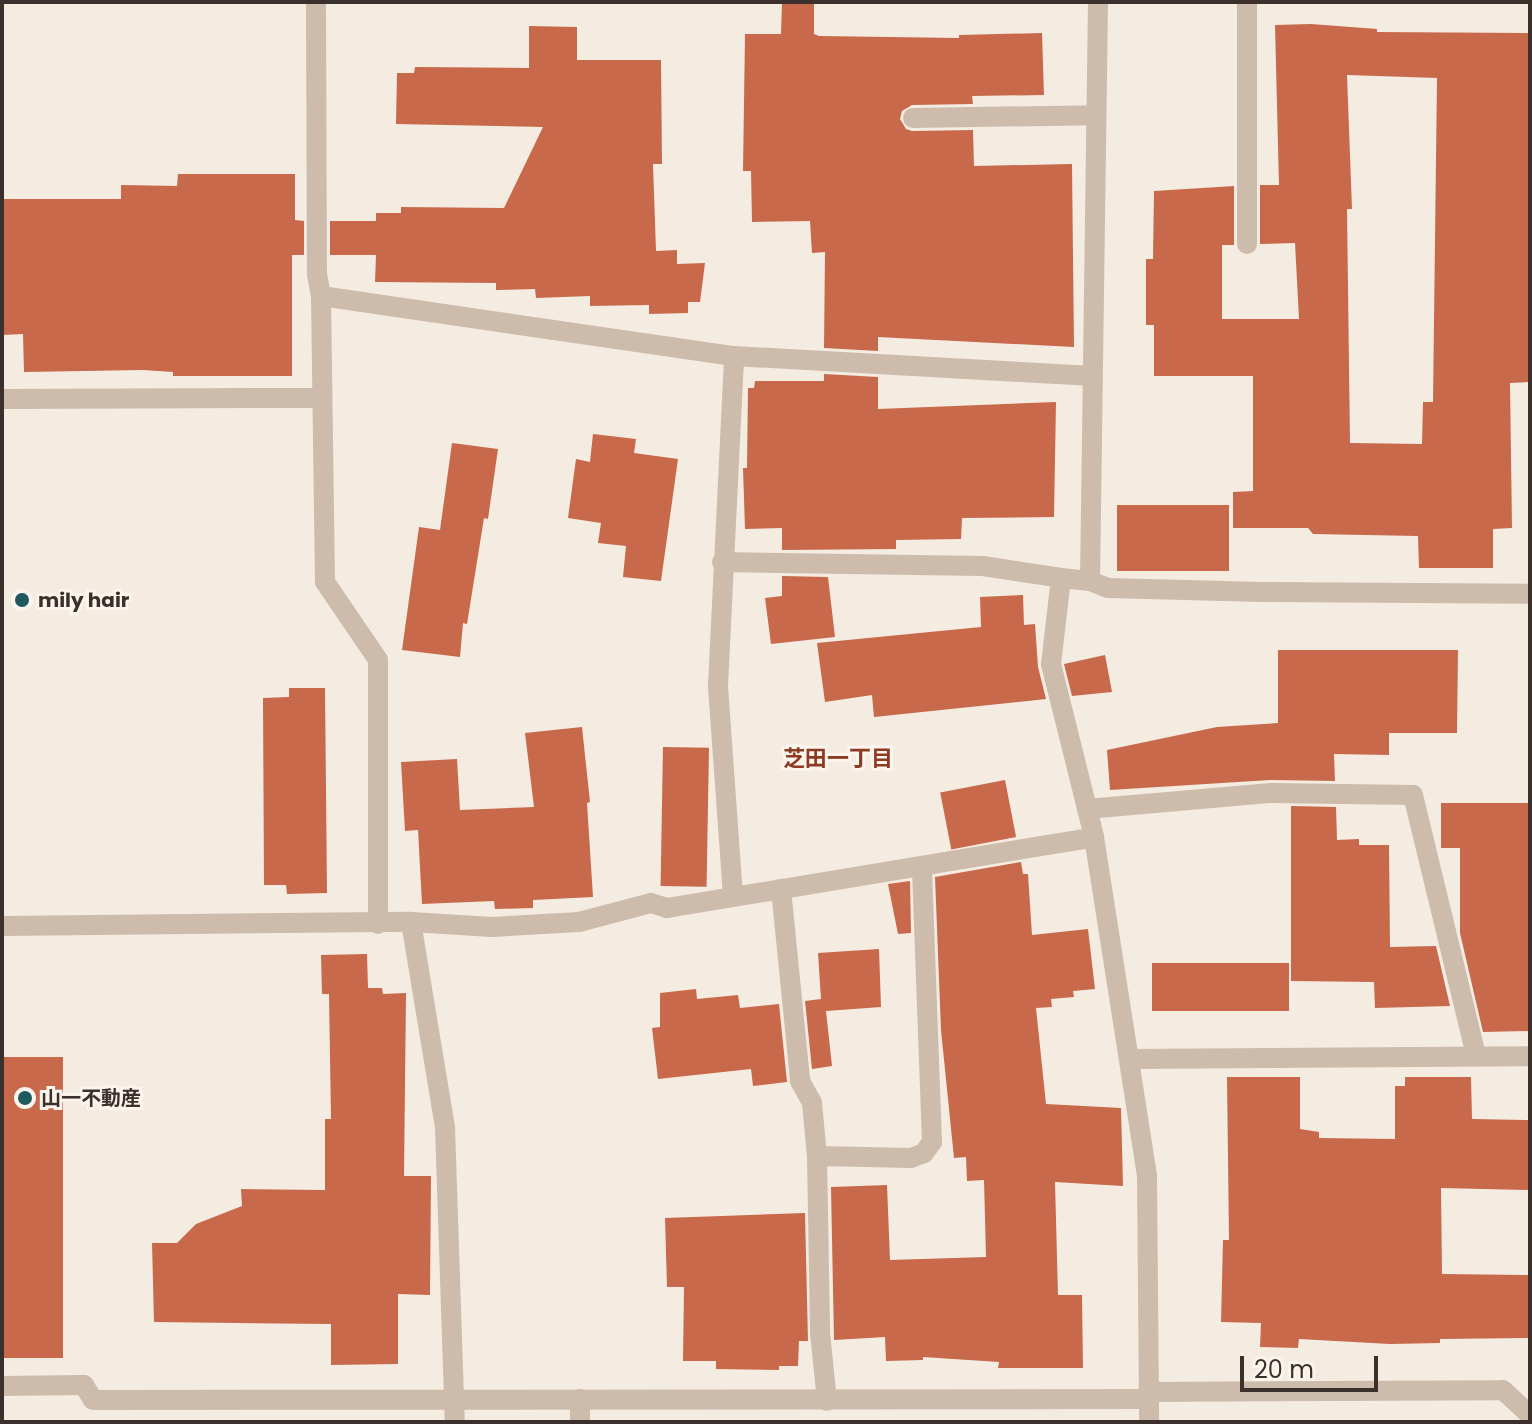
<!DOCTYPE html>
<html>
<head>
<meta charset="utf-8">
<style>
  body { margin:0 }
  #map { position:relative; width:1532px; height:1424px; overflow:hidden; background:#f4ebe1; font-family:Poppins,"Noto Sans JP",sans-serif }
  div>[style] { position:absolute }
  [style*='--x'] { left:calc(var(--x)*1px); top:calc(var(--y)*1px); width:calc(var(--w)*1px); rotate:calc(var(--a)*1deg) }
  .building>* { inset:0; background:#c8694b; transform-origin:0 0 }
  .lane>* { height:20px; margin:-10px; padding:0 10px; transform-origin:10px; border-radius:10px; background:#cdbbac }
  .street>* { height:20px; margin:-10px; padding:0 10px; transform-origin:10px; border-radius:10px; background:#cdbbac }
  .dots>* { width:22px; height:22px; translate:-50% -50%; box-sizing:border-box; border:4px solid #fbf5ee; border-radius:50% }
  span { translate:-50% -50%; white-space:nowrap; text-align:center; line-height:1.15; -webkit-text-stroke:6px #fbf5ee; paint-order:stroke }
  .poi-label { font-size:20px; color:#3b302b; font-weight:700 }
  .left { translate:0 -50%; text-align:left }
  .neighbourhood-label { font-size:22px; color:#8c3b22; font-weight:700 }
  .frame { position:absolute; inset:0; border:4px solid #3b302b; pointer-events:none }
  .scale { position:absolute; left:1240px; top:1356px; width:138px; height:36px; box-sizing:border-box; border:4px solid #3b302b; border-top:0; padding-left:10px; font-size:24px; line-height:28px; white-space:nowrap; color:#3b302b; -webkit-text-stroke:6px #fbf5ee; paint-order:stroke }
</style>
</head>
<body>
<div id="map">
  <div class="building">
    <div style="clip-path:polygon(782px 2px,814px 2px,814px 34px,819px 36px,959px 38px,959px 35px,1042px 33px,1044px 95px,972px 96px,973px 104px,912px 105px,902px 111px,900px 119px,906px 129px,912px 131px,973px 130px,974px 166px,1072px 164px,1074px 347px,878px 337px,878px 351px,824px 348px,825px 252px,812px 253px,810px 221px,752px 222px,751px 171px,743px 171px,745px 34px,781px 34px)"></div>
    <div style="clip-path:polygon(evenodd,1311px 24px,1377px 29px,1377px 32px,1530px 33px,1530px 382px,1510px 383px,1512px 528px,1493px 529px,1493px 568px,1419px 568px,1418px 536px,1313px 534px,1308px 528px,1233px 528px,1233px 492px,1253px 491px,1253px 376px,1154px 376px,1154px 325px,1146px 325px,1146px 259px,1153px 259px,1154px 191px,1234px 186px,1234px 245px,1222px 245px,1222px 319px,1299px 319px,1295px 243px,1260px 244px,1260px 185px,1279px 185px,1275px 25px,1311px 24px,1347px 75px,1437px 78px,1433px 402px,1423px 402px,1422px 444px,1350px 443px,1347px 209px,1352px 209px,1347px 75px)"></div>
    <div style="clip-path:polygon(529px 26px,577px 27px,577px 60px,661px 60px,662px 164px,653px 164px,656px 251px,677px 250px,677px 264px,705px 263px,700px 302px,688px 302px,688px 313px,649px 314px,649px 305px,590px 306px,590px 296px,536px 298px,535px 289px,496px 290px,496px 283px,375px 282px,376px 255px,330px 255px,330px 221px,376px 221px,376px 213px,401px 213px,401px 207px,504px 208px,543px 127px,396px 124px,397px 73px,414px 73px,415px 67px,529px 68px)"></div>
    <div style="clip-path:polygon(178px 174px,295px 174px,295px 220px,304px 221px,304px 255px,292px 255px,292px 376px,173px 376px,173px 372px,143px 370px,24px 372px,23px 334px,2px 335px,2px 199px,121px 199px,121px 185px,177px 186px)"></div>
    <div style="clip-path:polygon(824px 374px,878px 377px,878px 409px,1056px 402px,1054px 517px,962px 518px,961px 539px,896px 540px,896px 549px,782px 550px,782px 528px,745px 529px,743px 468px,747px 468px,748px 388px,754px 388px,755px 381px,824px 381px)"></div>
    <div style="clip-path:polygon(593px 434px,636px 439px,634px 453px,678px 459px,661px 581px,623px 577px,626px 546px,598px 543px,601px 523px,568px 518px,576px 459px,590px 462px)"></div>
    <div style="clip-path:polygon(452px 443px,498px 449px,488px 519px,484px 518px,467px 624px,463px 623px,460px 657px,402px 650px,419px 527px,440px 530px)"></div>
    <div style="left:1117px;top:505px;width:112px;height:66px"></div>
    <div style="clip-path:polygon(782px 576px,828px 577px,835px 637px,771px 644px,765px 598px,782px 596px)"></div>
    <div style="clip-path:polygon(1023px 595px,1024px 625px,1035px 624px,1038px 667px,1046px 699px,874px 717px,872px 695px,825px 702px,817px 643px,981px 627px,980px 597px)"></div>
    <div style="clip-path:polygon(1278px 650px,1458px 650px,1457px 733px,1389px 733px,1389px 755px,1334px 754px,1335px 781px,1270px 780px,1110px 790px,1107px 750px,1217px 727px,1278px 723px)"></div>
    <div style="clip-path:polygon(1105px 655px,1112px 692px,1072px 696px,1064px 664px)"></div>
    <div style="clip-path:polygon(289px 688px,325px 688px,327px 893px,287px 894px,286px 885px,264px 885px,263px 698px,289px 697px)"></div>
    <div style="clip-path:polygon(582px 727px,590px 802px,587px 803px,593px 897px,533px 900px,533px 908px,495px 909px,494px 901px,422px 904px,418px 830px,405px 831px,401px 762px,457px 759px,460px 810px,534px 807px,525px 733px)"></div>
    <div style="left:663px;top:747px;width:46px;height:139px;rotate:1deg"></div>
    <div style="left:1005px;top:780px;width:58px;height:66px;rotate:79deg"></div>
    <div style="clip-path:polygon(1441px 803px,1530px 803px,1530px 1031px,1483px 1032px,1460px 933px,1460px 848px,1441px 848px)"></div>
    <div style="clip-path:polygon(1291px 806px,1336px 807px,1337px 840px,1359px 839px,1359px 845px,1389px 845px,1390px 947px,1436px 946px,1450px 1006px,1375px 1008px,1374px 982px,1291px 981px)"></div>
    <div style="clip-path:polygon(1021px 862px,1023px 874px,1028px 874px,1032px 935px,1088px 929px,1095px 989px,1073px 991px,1074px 997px,1051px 999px,1052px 1007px,1036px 1008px,1046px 1104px,1121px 1108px,1123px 1186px,1055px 1182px,1058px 1295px,1082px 1295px,1083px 1368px,998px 1368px,999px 1362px,923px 1357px,923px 1360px,886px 1361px,885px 1337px,834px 1340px,831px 1187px,887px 1185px,890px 1260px,986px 1257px,984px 1180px,967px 1181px,966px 1157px,954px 1158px,941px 1030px,935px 877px)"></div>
    <div style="clip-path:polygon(910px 881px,911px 933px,898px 934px,888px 884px)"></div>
    <div style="clip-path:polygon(879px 949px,881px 1007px,826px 1011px,832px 1066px,812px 1069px,805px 1001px,821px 999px,818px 953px)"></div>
    <div style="clip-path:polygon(367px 954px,368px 988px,382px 988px,383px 994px,406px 993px,404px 1176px,431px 1176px,430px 1295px,398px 1294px,398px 1364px,331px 1365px,331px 1324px,154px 1322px,152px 1243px,177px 1243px,196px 1224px,242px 1206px,241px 1189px,325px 1190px,325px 1119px,331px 1119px,329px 994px,322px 994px,321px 955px)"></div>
    <div style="left:1289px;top:963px;width:48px;height:137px;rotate:90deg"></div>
    <div style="clip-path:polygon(696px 989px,697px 999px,738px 995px,740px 1008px,779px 1004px,787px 1082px,753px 1086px,751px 1069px,658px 1079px,652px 1028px,660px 1027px,660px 993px)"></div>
    <div style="left:63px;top:1057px;width:301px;height:61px;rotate:90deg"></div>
    <div style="clip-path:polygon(1227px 1077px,1300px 1077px,1300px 1129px,1319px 1132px,1319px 1138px,1395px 1139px,1395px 1086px,1405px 1086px,1405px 1077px,1471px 1077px,1472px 1119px,1530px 1120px,1530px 1190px,1441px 1188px,1442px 1274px,1530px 1275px,1530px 1338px,1440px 1339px,1440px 1343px,1390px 1344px,1299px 1339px,1298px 1348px,1260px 1347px,1261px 1323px,1221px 1322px,1223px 1240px,1229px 1240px)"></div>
    <div style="clip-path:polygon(805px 1213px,808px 1341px,799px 1341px,798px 1366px,779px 1366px,779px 1370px,716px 1369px,716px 1361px,683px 1361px,684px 1287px,667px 1287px,665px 1218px)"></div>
  </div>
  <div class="lane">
    <div style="--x:1087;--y:809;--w:185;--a:-5"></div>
    <div style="--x:1271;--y:793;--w:142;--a:0.8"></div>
    <div style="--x:1413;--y:795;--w:268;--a:76.4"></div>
    <div style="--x:781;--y:889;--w:193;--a:84.3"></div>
    <div style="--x:800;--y:1081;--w:25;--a:61"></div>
    <div style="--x:812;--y:1103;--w:53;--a:84.6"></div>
    <div style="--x:817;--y:1156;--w:177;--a:89"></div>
    <div style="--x:820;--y:1333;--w:68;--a:84.1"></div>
    <div style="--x:817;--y:1156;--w:94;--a:1.2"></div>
    <div style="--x:911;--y:1158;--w:14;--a:-21"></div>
    <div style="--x:924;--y:1153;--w:14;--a:-54"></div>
    <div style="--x:932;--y:1142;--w:276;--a:-92.1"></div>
  </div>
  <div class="street">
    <div style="--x:316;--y:2;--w:272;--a:89.8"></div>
    <div style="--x:317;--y:274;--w:22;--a:80"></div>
    <div style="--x:321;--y:296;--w:286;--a:89.2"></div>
    <div style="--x:325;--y:582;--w:94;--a:55.8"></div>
    <div style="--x:378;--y:660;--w:264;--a:90"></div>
    <div style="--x:1098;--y:2;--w:579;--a:90.79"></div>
    <div style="--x:1090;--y:581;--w:29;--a:-174"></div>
    <div style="--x:1061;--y:578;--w:87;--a:96.6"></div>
    <div style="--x:1051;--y:664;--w:178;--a:76"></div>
    <div style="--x:1094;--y:837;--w:343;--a:81.1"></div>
    <div style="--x:1147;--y:1176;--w:246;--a:89.5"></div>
    <div style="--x:1247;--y:2;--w:242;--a:90"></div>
    <div style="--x:913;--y:118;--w:182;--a:-0.9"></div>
    <div style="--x:321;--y:296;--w:417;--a:8.3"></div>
    <div style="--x:734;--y:356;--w:359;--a:3.2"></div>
    <div style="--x:2;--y:399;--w:318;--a:-0.2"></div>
    <div style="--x:722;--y:562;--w:261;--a:0.9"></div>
    <div style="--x:983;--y:566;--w:79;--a:8.7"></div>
    <div style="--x:1090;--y:581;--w:19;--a:21"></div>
    <div style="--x:1108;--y:588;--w:154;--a:1.5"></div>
    <div style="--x:1262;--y:592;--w:268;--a:0.4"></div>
    <div style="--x:733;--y:896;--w:211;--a:-94.1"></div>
    <div style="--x:718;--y:686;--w:330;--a:-87.2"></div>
    <div style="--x:411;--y:922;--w:208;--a:80.6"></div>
    <div style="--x:445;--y:1127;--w:295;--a:88.1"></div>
    <div style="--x:2;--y:926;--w:409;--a:-0.6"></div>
    <div style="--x:411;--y:922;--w:81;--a:3.5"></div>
    <div style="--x:492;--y:927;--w:87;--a:-3.3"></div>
    <div style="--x:579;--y:922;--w:74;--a:-14.8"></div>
    <div style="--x:651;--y:903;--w:17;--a:17"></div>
    <div style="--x:667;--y:908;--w:433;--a:-9.4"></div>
    <div style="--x:1131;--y:1059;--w:399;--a:-0.4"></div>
    <div style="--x:2;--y:1386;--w:82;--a:-0.7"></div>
    <div style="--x:84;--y:1385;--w:17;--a:59"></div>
    <div style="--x:93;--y:1400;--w:1056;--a:-0.05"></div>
    <div style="--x:1148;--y:1392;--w:355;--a:-0.3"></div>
    <div style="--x:1503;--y:1390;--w:37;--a:43"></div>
    <div style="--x:580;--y:1422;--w:23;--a:-90"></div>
  </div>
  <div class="dots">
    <div style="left:22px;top:600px;background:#1f5a5e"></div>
    <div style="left:25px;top:1098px;background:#1f5a5e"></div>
  </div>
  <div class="poi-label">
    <span class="left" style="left:38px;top:600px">mily hair</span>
    <span class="left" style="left:41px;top:1098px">山一不動産</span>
  </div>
  <div class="neighbourhood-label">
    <span style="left:838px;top:759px">芝田一丁目</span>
  </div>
  <div class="frame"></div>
  <div class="scale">20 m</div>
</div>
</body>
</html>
